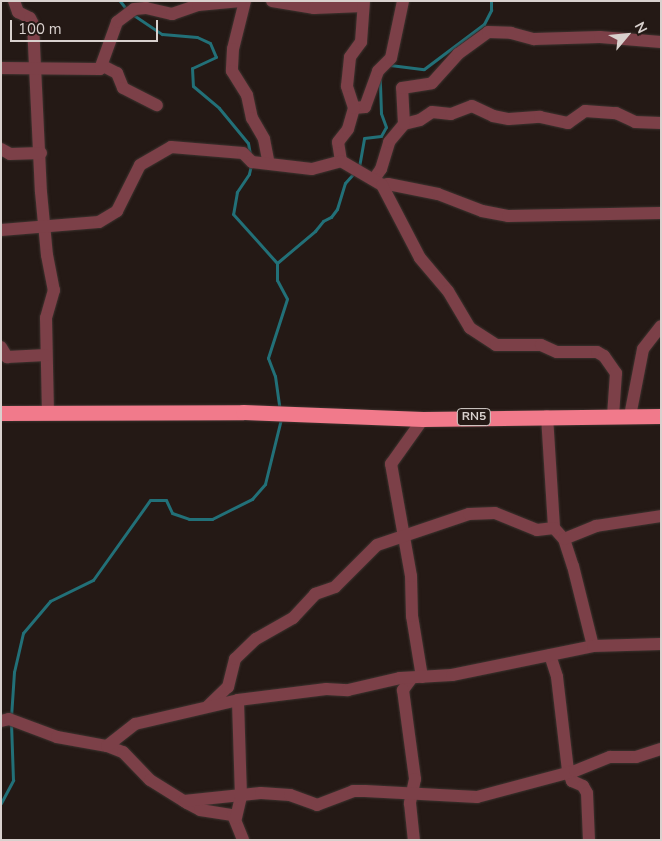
<!DOCTYPE html>
<html>
<head>
<meta charset="utf-8">
<style>
  body { margin:0 }
  #map { position:relative; width:662px; height:841px; overflow:hidden; background:#241915; font-family:"Nunito Sans",sans-serif }
  div>[style] { position:absolute }
  [style*='--x'] { left:calc(var(--x)*1px); top:calc(var(--y)*1px); width:calc(var(--w)*1px); rotate:calc(var(--a)*1deg) }
  .stream>* { height:3px; margin:-1.5px; padding:0 1.5px; transform-origin:1.5px; border-radius:1.5px; background:#227078 }
  .roads { filter:drop-shadow(0 0 1px #3d332f) drop-shadow(0 0 1px #3d332f) }
  .minor>* { height:12px; margin:-6px; padding:0 6px; transform-origin:6px; border-radius:6px; background:#7c4048 }
  .highway>* { height:15px; margin:-7.5px; padding:0 7.5px; transform-origin:7.5px; border-radius:7.5px; background:#f17a8b }
  span { translate:-50% -50%; white-space:nowrap; text-align:center; line-height:1.15; -webkit-text-stroke:5px #241915; paint-order:stroke }
  .shield-label span { padding:1px 4px; background:#241915; border:1px solid; border-radius:4px; -webkit-text-stroke-width:0 }
  .shield-label { font-size:12px; color:#d9d1ce; font-weight:700 }
  .frame { position:absolute; inset:0; border:2px solid #d9d1ce; pointer-events:none }
  .north { position:absolute; left:602px; top:10px; width:50px; height:50px; -webkit-text-stroke:4px #241915; paint-order:stroke; rotate:62deg; font-size:14px; font-weight:700; line-height:20px; text-align:center; color:#d9d1ce }
  .north::after { content:''; display:block; margin:auto; width:18px; height:22px; background:#d9d1ce; clip-path:polygon(50% 0,100% 100%,50% 72%,0 100%) }
  .scale { position:absolute; left:10px; top:20px; width:148px; height:22px; box-sizing:border-box; border:2px solid #d9d1ce; border-top:0; padding-left:6px; font-size:15px; line-height:18px; white-space:nowrap; color:#d9d1ce; -webkit-text-stroke:4px #241915; paint-order:stroke }
</style>
</head>
<body>
<div id="map">
  <div class="stream">
    <div style="--x:120;--y:1;--w:11;--a:52"></div>
    <div style="--x:132;--y:14;--w:36;--a:34"></div>
    <div style="--x:162;--y:34;--w:35;--a:5"></div>
    <div style="--x:197;--y:37;--w:14;--a:25"></div>
    <div style="--x:210;--y:43;--w:15;--a:67"></div>
    <div style="--x:216;--y:57;--w:26;--a:155"></div>
    <div style="--x:192;--y:68;--w:18;--a:87"></div>
    <div style="--x:193;--y:86;--w:34;--a:40"></div>
    <div style="--x:219;--y:108;--w:45;--a:50.4"></div>
    <div style="--x:248;--y:143;--w:11;--a:80"></div>
    <div style="--x:390;--y:65;--w:34;--a:7"></div>
    <div style="--x:424;--y:69;--w:75;--a:-36.9"></div>
    <div style="--x:484;--y:24;--w:16;--a:-63"></div>
    <div style="--x:491;--y:10;--w:9;--a:-90"></div>
    <div style="--x:251;--y:165;--w:9;--a:103"></div>
    <div style="--x:249;--y:174;--w:22;--a:124"></div>
    <div style="--x:237;--y:192;--w:22;--a:100"></div>
    <div style="--x:233;--y:214;--w:66;--a:48.1"></div>
    <div style="--x:277;--y:263;--w:17;--a:90"></div>
    <div style="--x:277;--y:280;--w:21;--a:62"></div>
    <div style="--x:287;--y:299;--w:62;--a:107.9"></div>
    <div style="--x:268;--y:358;--w:19;--a:69"></div>
    <div style="--x:275;--y:376;--w:34;--a:82"></div>
    <div style="--x:359;--y:167;--w:29;--a:-80"></div>
    <div style="--x:364;--y:138;--w:17;--a:-7"></div>
    <div style="--x:381;--y:136;--w:10;--a:-61"></div>
    <div style="--x:386;--y:127;--w:15;--a:-110"></div>
    <div style="--x:381;--y:113;--w:33;--a:-92"></div>
    <div style="--x:277;--y:263;--w:50;--a:-40.1"></div>
    <div style="--x:315;--y:231;--w:13;--a:-51"></div>
    <div style="--x:323;--y:221;--w:9;--a:-27"></div>
    <div style="--x:331;--y:217;--w:10;--a:-53"></div>
    <div style="--x:337;--y:209;--w:27;--a:-73"></div>
    <div style="--x:345;--y:183;--w:15;--a:-48"></div>
    <div style="--x:11;--y:717;--w:45;--a:-86.2"></div>
    <div style="--x:14;--y:672;--w:40;--a:-77"></div>
    <div style="--x:23;--y:633;--w:42;--a:-49.8"></div>
    <div style="--x:50;--y:601;--w:48;--a:-26"></div>
    <div style="--x:93;--y:580;--w:98;--a:-54.5"></div>
    <div style="--x:150;--y:500;--w:16;--a:0"></div>
    <div style="--x:166;--y:500;--w:14;--a:65"></div>
    <div style="--x:172;--y:513;--w:18;--a:19"></div>
    <div style="--x:189;--y:519;--w:23;--a:0"></div>
    <div style="--x:212;--y:519;--w:45;--a:-26.6"></div>
    <div style="--x:252;--y:499;--w:20;--a:-49"></div>
    <div style="--x:265;--y:484;--w:67;--a:-76.2"></div>
    <div style="--x:1;--y:803;--w:26;--a:-62"></div>
    <div style="--x:13;--y:780;--w:57;--a:-92"></div>
  </div>
  <div class="roads">
    <div class="minor">
      <div style="--x:14;--y:1;--w:12;--a:70"></div>
      <div style="--x:18;--y:12;--w:13;--a:27"></div>
      <div style="--x:30;--y:18;--w:7;--a:63"></div>
      <div style="--x:33;--y:24;--w:168;--a:87.3"></div>
      <div style="--x:41;--y:192;--w:63;--a:84.6"></div>
      <div style="--x:47;--y:255;--w:36;--a:79"></div>
      <div style="--x:54;--y:290;--w:29;--a:106"></div>
      <div style="--x:46;--y:318;--w:96;--a:88.8"></div>
      <div style="--x:245;--y:1;--w:49;--a:104"></div>
      <div style="--x:233;--y:49;--w:22;--a:93"></div>
      <div style="--x:232;--y:71;--w:28;--a:58"></div>
      <div style="--x:247;--y:95;--w:24;--a:78"></div>
      <div style="--x:252;--y:118;--w:24;--a:60"></div>
      <div style="--x:264;--y:139;--w:25;--a:79"></div>
      <div style="--x:272;--y:1;--w:43;--a:9.5"></div>
      <div style="--x:314;--y:8;--w:49;--a:-2.3"></div>
      <div style="--x:103;--y:66;--w:16;--a:27"></div>
      <div style="--x:117;--y:73;--w:16;--a:68"></div>
      <div style="--x:123;--y:88;--w:38;--a:27"></div>
      <div style="--x:1;--y:68;--w:99;--a:0.6"></div>
      <div style="--x:100;--y:69;--w:50;--a:-70.1"></div>
      <div style="--x:117;--y:22;--w:21;--a:-37"></div>
      <div style="--x:134;--y:9;--w:12;--a:-5"></div>
      <div style="--x:146;--y:8;--w:27;--a:13"></div>
      <div style="--x:172;--y:14;--w:28;--a:-19"></div>
      <div style="--x:198;--y:5;--w:43;--a:-5.3"></div>
      <div style="--x:354;--y:108;--w:11;--a:-5"></div>
      <div style="--x:365;--y:107;--w:38;--a:-70"></div>
      <div style="--x:378;--y:71;--w:18;--a:-45"></div>
      <div style="--x:391;--y:58;--w:58;--a:-78.1"></div>
      <div style="--x:404;--y:124;--w:16;--a:-14"></div>
      <div style="--x:420;--y:120;--w:14;--a:-34"></div>
      <div style="--x:432;--y:112;--w:19;--a:6"></div>
      <div style="--x:451;--y:114;--w:22;--a:-21"></div>
      <div style="--x:472;--y:106;--w:23;--a:25"></div>
      <div style="--x:493;--y:116;--w:16;--a:11"></div>
      <div style="--x:509;--y:119;--w:31;--a:-4"></div>
      <div style="--x:540;--y:117;--w:29;--a:12"></div>
      <div style="--x:568;--y:123;--w:21;--a:-35"></div>
      <div style="--x:585;--y:111;--w:31;--a:4"></div>
      <div style="--x:616;--y:113;--w:21;--a:25"></div>
      <div style="--x:635;--y:122;--w:26;--a:2"></div>
      <div style="--x:1;--y:149;--w:10;--a:29"></div>
      <div style="--x:10;--y:154;--w:31;--a:-2"></div>
      <div style="--x:341;--y:161;--w:19;--a:-99"></div>
      <div style="--x:338;--y:142;--w:16;--a:-52"></div>
      <div style="--x:348;--y:129;--w:22;--a:-74"></div>
      <div style="--x:354;--y:108;--w:23;--a:-108"></div>
      <div style="--x:347;--y:86;--w:29;--a:-84"></div>
      <div style="--x:350;--y:57;--w:19;--a:-54"></div>
      <div style="--x:361;--y:42;--w:41;--a:-85.8"></div>
      <div style="--x:374;--y:179;--w:12;--a:-55"></div>
      <div style="--x:381;--y:169;--w:28;--a:-73"></div>
      <div style="--x:389;--y:142;--w:23;--a:-50"></div>
      <div style="--x:404;--y:124;--w:36;--a:-93"></div>
      <div style="--x:402;--y:88;--w:30;--a:-9"></div>
      <div style="--x:432;--y:83;--w:39;--a:-48"></div>
      <div style="--x:458;--y:54;--w:37;--a:-36"></div>
      <div style="--x:488;--y:32;--w:23;--a:2"></div>
      <div style="--x:511;--y:33;--w:24;--a:15"></div>
      <div style="--x:534;--y:39;--w:66;--a:-1.7"></div>
      <div style="--x:600;--y:37;--w:61;--a:4.7"></div>
      <div style="--x:382;--y:185;--w:6;--a:-9"></div>
      <div style="--x:388;--y:184;--w:51;--a:11.3"></div>
      <div style="--x:438;--y:194;--w:47;--a:21.1"></div>
      <div style="--x:482;--y:211;--w:26;--a:11"></div>
      <div style="--x:508;--y:216;--w:153;--a:-1.1"></div>
      <div style="--x:1;--y:230;--w:98;--a:-4.7"></div>
      <div style="--x:99;--y:222;--w:21;--a:-31"></div>
      <div style="--x:117;--y:211;--w:51;--a:-63.4"></div>
      <div style="--x:140;--y:165;--w:36;--a:-30"></div>
      <div style="--x:171;--y:147;--w:72;--a:4.8"></div>
      <div style="--x:243;--y:153;--w:13;--a:45"></div>
      <div style="--x:252;--y:162;--w:60;--a:6.7"></div>
      <div style="--x:312;--y:169;--w:30;--a:-15"></div>
      <div style="--x:341;--y:161;--w:48;--a:30.3"></div>
      <div style="--x:382;--y:185;--w:82;--a:62.5"></div>
      <div style="--x:420;--y:258;--w:43;--a:49.7"></div>
      <div style="--x:448;--y:291;--w:43;--a:59.3"></div>
      <div style="--x:470;--y:328;--w:31;--a:33"></div>
      <div style="--x:496;--y:345;--w:45;--a:0"></div>
      <div style="--x:541;--y:345;--w:17;--a:24"></div>
      <div style="--x:557;--y:352;--w:40;--a:0"></div>
      <div style="--x:597;--y:352;--w:8;--a:30"></div>
      <div style="--x:604;--y:356;--w:21;--a:55"></div>
      <div style="--x:616;--y:373;--w:43;--a:94"></div>
      <div style="--x:1;--y:347;--w:12;--a:59"></div>
      <div style="--x:7;--y:357;--w:39;--a:-3"></div>
      <div style="--x:547;--y:416;--w:112;--a:86.4"></div>
      <div style="--x:554;--y:528;--w:15;--a:48"></div>
      <div style="--x:564;--y:539;--w:28;--a:72"></div>
      <div style="--x:573;--y:566;--w:82;--a:76"></div>
      <div style="--x:630;--y:416;--w:68;--a:-79"></div>
      <div style="--x:643;--y:349;--w:29;--a:-52"></div>
      <div style="--x:564;--y:539;--w:35;--a:-22"></div>
      <div style="--x:596;--y:526;--w:66;--a:-8.7"></div>
      <div style="--x:550;--y:655;--w:23;--a:72"></div>
      <div style="--x:557;--y:677;--w:95;--a:83.3"></div>
      <div style="--x:568;--y:771;--w:11;--a:68"></div>
      <div style="--x:572;--y:781;--w:12;--a:24"></div>
      <div style="--x:583;--y:786;--w:8;--a:60"></div>
      <div style="--x:587;--y:793;--w:47;--a:87.6"></div>
      <div style="--x:422;--y:677;--w:62;--a:-99.3"></div>
      <div style="--x:412;--y:616;--w:40;--a:-91.4"></div>
      <div style="--x:411;--y:576;--w:114;--a:-100.1"></div>
      <div style="--x:391;--y:464;--w:55;--a:-54.6"></div>
      <div style="--x:411;--y:679;--w:14;--a:126"></div>
      <div style="--x:403;--y:690;--w:90;--a:82.3"></div>
      <div style="--x:415;--y:779;--w:25;--a:102"></div>
      <div style="--x:410;--y:803;--w:37;--a:84"></div>
      <div style="--x:208;--y:706;--w:28;--a:-44"></div>
      <div style="--x:228;--y:687;--w:29;--a:-76"></div>
      <div style="--x:235;--y:659;--w:29;--a:-44"></div>
      <div style="--x:256;--y:639;--w:43;--a:-29.6"></div>
      <div style="--x:293;--y:618;--w:33;--a:-47"></div>
      <div style="--x:315;--y:594;--w:21;--a:-19"></div>
      <div style="--x:335;--y:587;--w:59;--a:-45"></div>
      <div style="--x:377;--y:545;--w:97;--a:-18.6"></div>
      <div style="--x:469;--y:514;--w:26;--a:-2"></div>
      <div style="--x:495;--y:513;--w:45;--a:22"></div>
      <div style="--x:537;--y:530;--w:17;--a:-7"></div>
      <div style="--x:1;--y:721;--w:8;--a:-14"></div>
      <div style="--x:9;--y:719;--w:51;--a:20.6"></div>
      <div style="--x:57;--y:737;--w:51;--a:10.2"></div>
      <div style="--x:107;--y:746;--w:17;--a:21"></div>
      <div style="--x:123;--y:752;--w:39;--a:46"></div>
      <div style="--x:150;--y:780;--w:44;--a:31.9"></div>
      <div style="--x:187;--y:803;--w:15;--a:28"></div>
      <div style="--x:200;--y:810;--w:33;--a:9"></div>
      <div style="--x:233;--y:815;--w:27;--a:68"></div>
      <div style="--x:107;--y:746;--w:36;--a:-38"></div>
      <div style="--x:135;--y:724;--w:106;--a:-13.1"></div>
      <div style="--x:238;--y:700;--w:89;--a:-7.1"></div>
      <div style="--x:326;--y:689;--w:22;--a:3"></div>
      <div style="--x:348;--y:690;--w:53;--a:-13"></div>
      <div style="--x:400;--y:678;--w:52;--a:-3.3"></div>
      <div style="--x:452;--y:675;--w:144;--a:-11.6"></div>
      <div style="--x:593;--y:646;--w:68;--a:-1.7"></div>
      <div style="--x:184;--y:801;--w:77;--a:-5.9"></div>
      <div style="--x:261;--y:793;--w:29;--a:4"></div>
      <div style="--x:290;--y:795;--w:29;--a:20"></div>
      <div style="--x:317;--y:805;--w:39;--a:-21"></div>
      <div style="--x:353;--y:791;--w:12;--a:0"></div>
      <div style="--x:365;--y:791;--w:112;--a:3.1"></div>
      <div style="--x:477;--y:797;--w:101;--a:-14.9"></div>
      <div style="--x:575;--y:771;--w:38;--a:-22"></div>
      <div style="--x:610;--y:757;--w:26;--a:0"></div>
      <div style="--x:636;--y:757;--w:26;--a:-18"></div>
      <div style="--x:236;--y:818;--w:22;--a:-77"></div>
      <div style="--x:241;--y:797;--w:97;--a:-91.8"></div>
    </div>
    <div class="highway">
      <div style="--x:1;--y:413;--w:242;--a:-0.2"></div>
      <div style="--x:243;--y:412;--w:180;--a:2.2"></div>
      <div style="--x:423;--y:419;--w:238;--a:-0.7"></div>
    </div>
  </div>
  <div class="shield-label">
    <span style="left:474px;top:417px">RN5</span>
  </div>
  <div class="frame"></div>
  <div class="north">N</div>
  <div class="scale">100 m</div>
</div>
</body>
</html>
